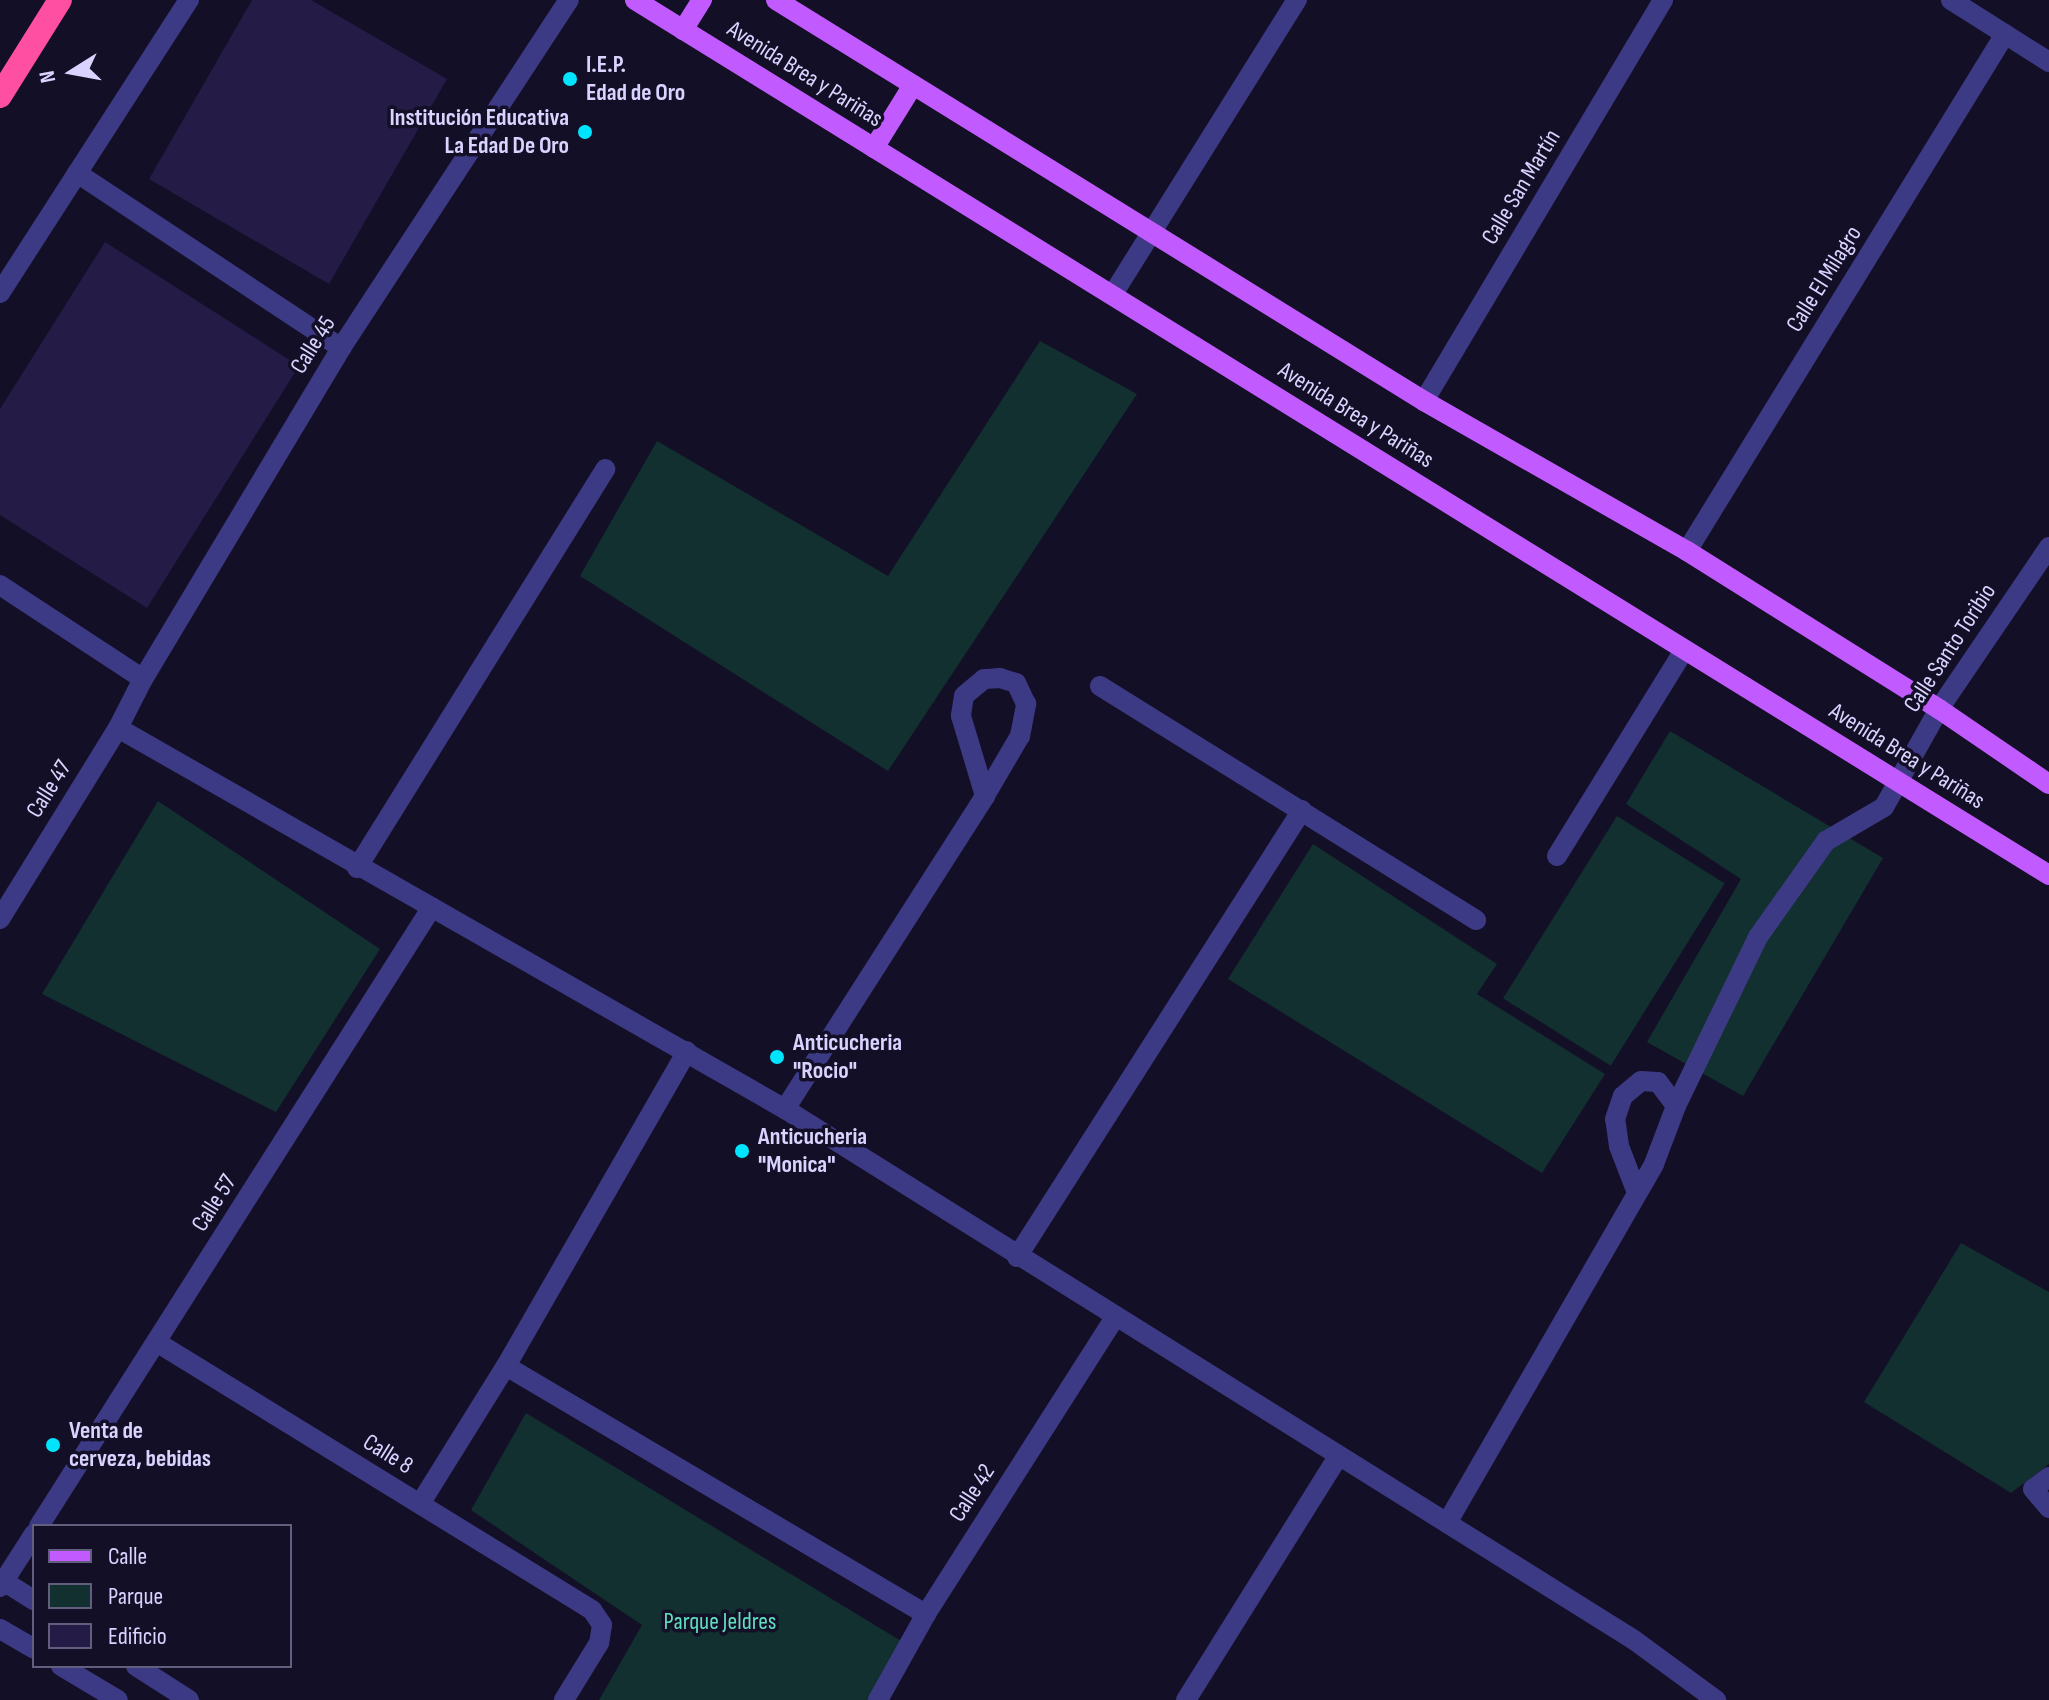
<!DOCTYPE html>
<html>
<head>
<meta charset="utf-8">
<style>
  body { margin:0 }
  #map { position:relative; width:2049px; height:1700px; overflow:hidden; background:#130f26; font-family:"Sofia Sans Condensed",sans-serif }
  div>[style] { position:absolute }
  [style*='--x'] { left:calc(var(--x)*1px); top:calc(var(--y)*1px); width:calc(var(--w)*1px); rotate:calc(var(--a)*1deg) }
  .green>* { inset:0; background:#12302f; transform-origin:0 0 }
  .building>* { inset:0; background:#241b47 }
  .minor>* { height:20px; margin:-10px; padding:0 10px; transform-origin:10px; border-radius:10px; background:#3d3a85 }
  .major>* { height:20px; margin:-10px; padding:0 10px; transform-origin:10px; border-radius:10px; background:#c25bff }
  .highway>* { height:24px; margin:-12px; padding:0 12px; transform-origin:12px; border-radius:12px; background:#ff4fa3 }
  .dots>* { width:22px; height:22px; translate:-50% -50%; box-sizing:border-box; border:4px solid #130f26; border-radius:50% }
  span { translate:-50% -50%; white-space:nowrap; text-align:center; line-height:1.15; -webkit-text-stroke:7px #130f26; paint-order:stroke }
  .poi-label { font-size:24px; color:#d9d4ff; font-weight:700 }
  .left { translate:0 -50%; text-align:left }
  .right { translate:-100% -50%; text-align:right }
  .street-label { font-size:24px; color:#d9d4ff }
  .park-label { font-size:24px; color:#5fe0c0 }
  .legend { position:absolute; left:32px; top:1524px; width:260px; height:144px; box-sizing:border-box; background:#130f26; border:2px solid #625e7d; margin:0; padding:10px 14px; list-style:none; font-size:24px; color:#d9d4ff }
  .legend li { display:flex; align-items:center; gap:16px; height:40px }
  .legend b { width:40px; border:2px solid #625e7d }
  .north { position:absolute; left:32px; top:32px; width:80px; height:80px; -webkit-text-stroke:6px #130f26; paint-order:stroke; rotate:259deg; font-size:22px; font-weight:700; line-height:32px; text-align:center; color:#d9d4ff }
  .north::after { content:''; display:block; margin:auto; width:28px; height:36px; background:#d9d4ff; clip-path:polygon(50% 0,100% 100%,50% 72%,0 100%) }
</style>
</head>
<body>
<div id="map">
  <div class="green">
    <div style="clip-path:polygon(1040px 341px,1137px 394px,888px 771px,580px 576px,657px 441px,888px 576px)"></div>
    <div style="clip-path:polygon(1670px 731px,1883px 858px,1743px 1096px,1647px 1042px,1741px 879px,1626px 804px)"></div>
    <div style="clip-path:polygon(158px 801px,380px 949px,276px 1112px,42px 994px)"></div>
    <div style="left:1617px;top:816px;width:127px;height:215px;rotate:32deg"></div>
    <div style="clip-path:polygon(1313px 844px,1497px 964px,1477px 994px,1605px 1074px,1542px 1173px,1228px 979px)"></div>
    <div style="clip-path:polygon(1961px 1243px,2049px 1292px,2049px 1464px,2011px 1493px,1864px 1402px)"></div>
    <div style="clip-path:polygon(526px 1413px,906px 1644px,872px 1700px,599px 1700px,642px 1625px,471px 1510px)"></div>
  </div>
  <div class="building">
    <div style="clip-path:polygon(252px 0,311px 0,447px 79px,329px 284px,149px 179px)"></div>
    <div style="clip-path:polygon(105px 242px,299px 366px,147px 608px,0 515px,0 409px)"></div>
  </div>
  <div class="minor">
    <div style="--x:1951;--y:0;--w:116;--a:32.3"></div>
    <div style="--x:77;--y:173;--w:317;--a:33.5"></div>
    <div style="--x:0;--y:293;--w:349;--a:-57.2"></div>
    <div style="--x:1113;--y:294;--w:347;--a:-58"></div>
    <div style="--x:1424;--y:401;--w:467;--a:-59.2"></div>
    <div style="--x:1687;--y:551;--w:607;--a:-58.4"></div>
    <div style="--x:0;--y:585;--w:171;--a:33.3"></div>
    <div style="--x:1100;--y:686;--w:443;--a:31.9"></div>
    <div style="--x:118;--y:728;--w:768;--a:29.74"></div>
    <div style="--x:785;--y:1109;--w:1001;--a:32.02"></div>
    <div style="--x:1634;--y:1640;--w:102;--a:36.2"></div>
    <div style="--x:1557;--y:856;--w:242;--a:-58.3"></div>
    <div style="--x:357;--y:868;--w:470;--a:-58.1"></div>
    <div style="--x:0;--y:919;--w:225;--a:-58.3"></div>
    <div style="--x:118;--y:728;--w:55;--a:-63"></div>
    <div style="--x:143;--y:679;--w:386;--a:-59.1"></div>
    <div style="--x:341;--y:348;--w:416;--a:-56.8"></div>
    <div style="--x:785;--y:1109;--w:368;--a:-57.4"></div>
    <div style="--x:983;--y:799;--w:73;--a:-59.6"></div>
    <div style="--x:1020;--y:736;--w:33;--a:-79"></div>
    <div style="--x:1026;--y:704;--w:23;--a:-115"></div>
    <div style="--x:1016;--y:683;--w:17;--a:-163"></div>
    <div style="--x:1000;--y:678;--w:16;--a:176"></div>
    <div style="--x:984;--y:679;--w:26;--a:140"></div>
    <div style="--x:964;--y:696;--w:20;--a:99"></div>
    <div style="--x:961;--y:716;--w:84;--a:73.3"></div>
    <div style="--x:1637;--y:1193;--w:50;--a:-111"></div>
    <div style="--x:1619;--y:1146;--w:27;--a:-98"></div>
    <div style="--x:1615;--y:1119;--w:24;--a:-71"></div>
    <div style="--x:1623;--y:1096;--w:23;--a:-40"></div>
    <div style="--x:1641;--y:1081;--w:17;--a:3"></div>
    <div style="--x:1658;--y:1082;--w:30;--a:53"></div>
    <div style="--x:1017;--y:1257;--w:530;--a:-57.48"></div>
    <div style="--x:158;--y:1343;--w:510;--a:31.6"></div>
    <div style="--x:592;--y:1610;--w:18;--a:56"></div>
    <div style="--x:602;--y:1625;--w:18;--a:99"></div>
    <div style="--x:599;--y:1643;--w:67;--a:121.6"></div>
    <div style="--x:506;--y:1366;--w:488;--a:30.6"></div>
    <div style="--x:2049;--y:1477;--w:20;--a:143"></div>
    <div style="--x:2033;--y:1489;--w:25;--a:50"></div>
    <div style="--x:420;--y:1504;--w:163;--a:-58.1"></div>
    <div style="--x:506;--y:1366;--w:363;--a:-60.1"></div>
    <div style="--x:1447;--y:1523;--w:414;--a:-60"></div>
    <div style="--x:1654;--y:1164;--w:62;--a:-69.2"></div>
    <div style="--x:1676;--y:1106;--w:188;--a:-64.1"></div>
    <div style="--x:1758;--y:937;--w:118;--a:-54.7"></div>
    <div style="--x:1826;--y:841;--w:67;--a:-30.4"></div>
    <div style="--x:1884;--y:807;--w:112;--a:-60.7"></div>
    <div style="--x:1939;--y:709;--w:196;--a:-55.8"></div>
    <div style="--x:39;--y:1526;--w:733;--a:-57.59"></div>
    <div style="--x:0;--y:1579;--w:40;--a:32"></div>
    <div style="--x:0;--y:1587;--w:63;--a:-57.3"></div>
    <div style="--x:0;--y:1629;--w:39;--a:30"></div>
    <div style="--x:61;--y:1666;--w:66;--a:30.8"></div>
    <div style="--x:136;--y:1666;--w:63;--a:32.7"></div>
    <div style="--x:878;--y:1700;--w:98;--a:-60.8"></div>
    <div style="--x:926;--y:1614;--w:352;--a:-57.5"></div>
    <div style="--x:1186;--y:1700;--w:287;--a:-58"></div>
  </div>
  <div class="major">
    <div style="--x:635;--y:0;--w:1663;--a:31.75"></div>
    <div style="--x:776;--y:0;--w:762;--a:31.75"></div>
    <div style="--x:1424;--y:401;--w:303;--a:29.7"></div>
    <div style="--x:1687;--y:551;--w:297;--a:32.1"></div>
    <div style="--x:1939;--y:709;--w:133;--a:34.3"></div>
    <div style="--x:683;--y:30;--w:36;--a:-58"></div>
    <div style="--x:874;--y:148;--w:74;--a:-58.2"></div>
  </div>
  <div class="highway">
    <div style="--x:0;--y:96;--w:113;--a:-58"></div>
  </div>
  <div class="dots">
    <div style="left:570px;top:79px;background:#00e5ff"></div>
    <div style="left:585px;top:132px;background:#00e5ff"></div>
    <div style="left:777px;top:1057px;background:#00e5ff"></div>
    <div style="left:742px;top:1151px;background:#00e5ff"></div>
    <div style="left:53px;top:1445px;background:#00e5ff"></div>
  </div>
  <div class="poi-label">
    <span class="left" style="left:586px;top:79px">I.E.P.<br>Edad de Oro</span>
    <span class="right" style="left:569px;top:132px">Institución Educativa<br>La Edad De Oro</span>
    <span class="left" style="left:793px;top:1057px">Anticucheria<br>"Rocio"</span>
    <span class="left" style="left:758px;top:1151px">Anticucheria<br>"Monica"</span>
    <span class="left" style="left:69px;top:1445px">Venta de<br>cerveza, bebidas</span>
  </div>
  <div class="street-label">
    <span style="left:805px;top:74px;rotate:32deg">Avenida Brea y Pariñas</span>
    <span style="left:1521px;top:187px;rotate:-59deg">Calle San Martín</span>
    <span style="left:1824px;top:279px;rotate:-58deg">Calle El Milagro</span>
    <span style="left:313px;top:345px;rotate:-58deg">Calle 45</span>
    <span style="left:1356px;top:415px;rotate:32deg">Avenida Brea y Pariñas</span>
    <span style="left:1950px;top:648px;rotate:-57deg">Calle Santo Toribio</span>
    <span style="left:1907px;top:756px;rotate:32deg">Avenida Brea y Pariñas</span>
    <span style="left:49px;top:789px;rotate:-58deg">Calle 47</span>
    <span style="left:214px;top:1203px;rotate:-58deg">Calle 57</span>
    <span style="left:388px;top:1454px;rotate:32deg">Calle 8</span>
    <span style="left:972px;top:1493px;rotate:-57deg">Calle 42</span>
  </div>
  <div class="park-label">
    <span style="left:720px;top:1622px">Parque Jeldres</span>
  </div>
  <ul class="legend">
  <li><b style="height:10px;background:#c25bff"></b>Calle</li>
  <li><b style="height:22px;background:#12302f"></b>Parque</li>
  <li><b style="height:22px;background:#241b47"></b>Edificio</li>
  </ul>
  <div class="north">N</div>
</div>
</body>
</html>
